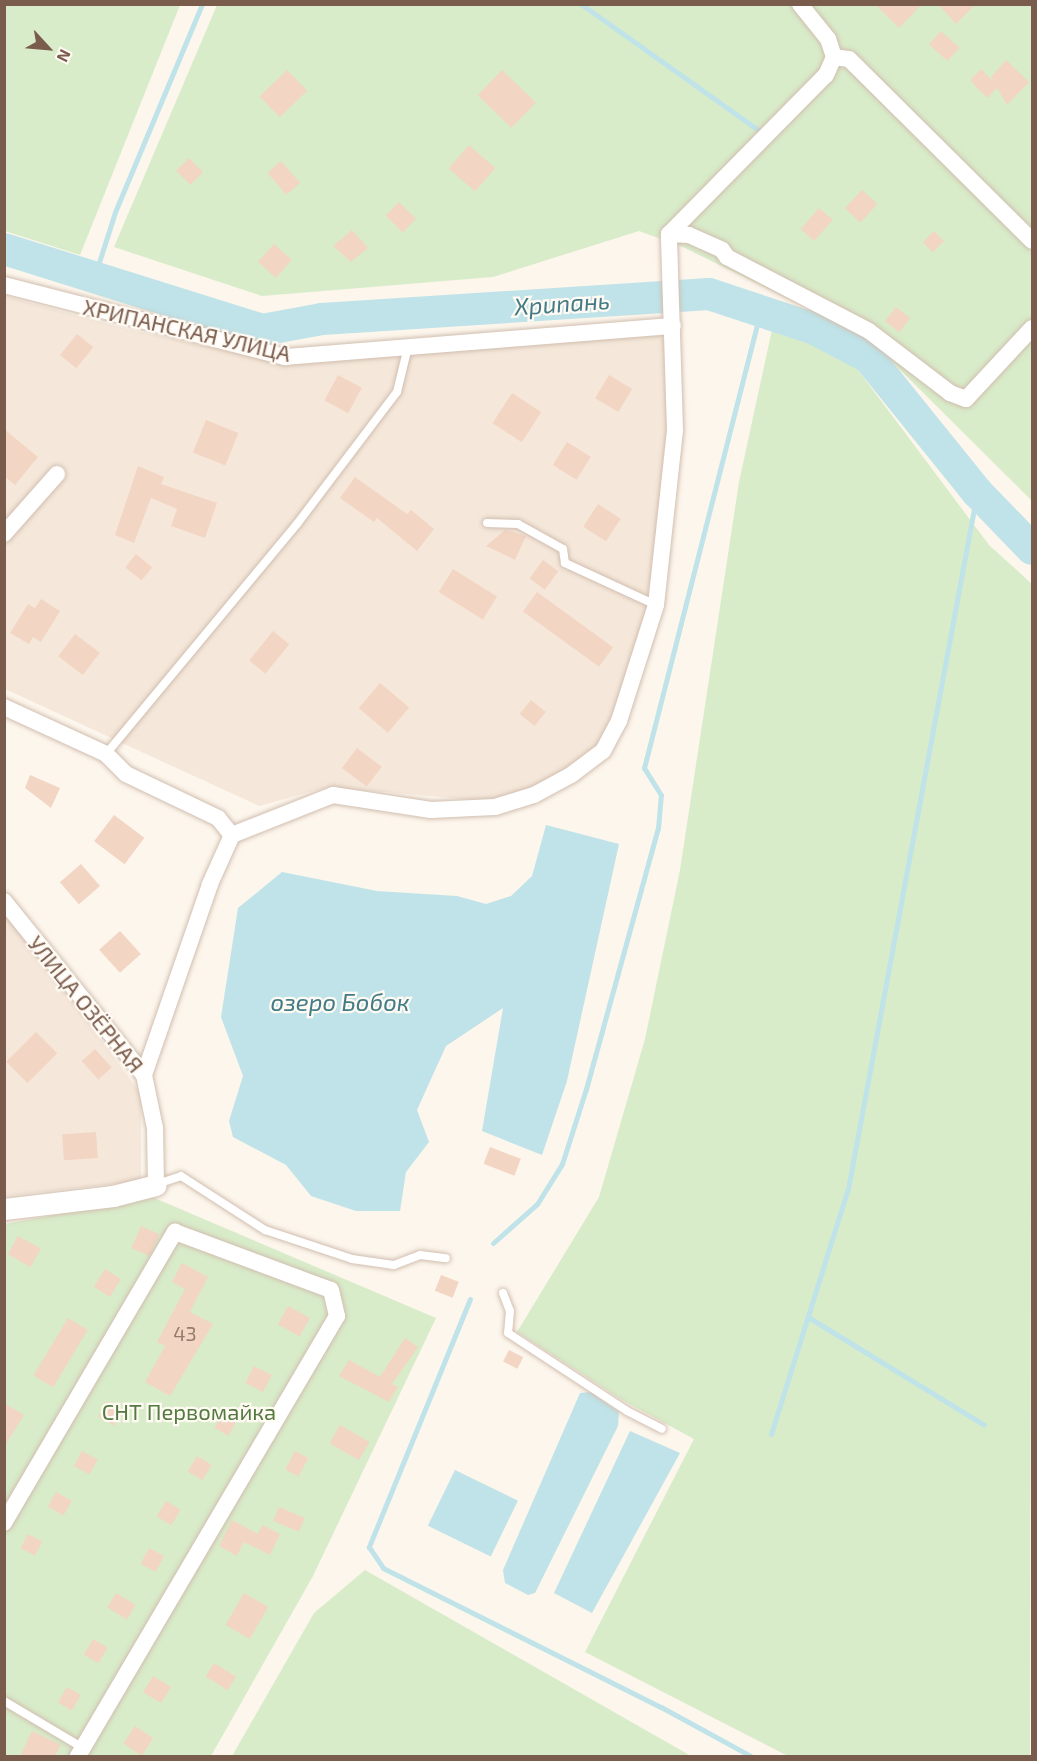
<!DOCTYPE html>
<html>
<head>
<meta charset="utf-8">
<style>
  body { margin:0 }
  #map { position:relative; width:1037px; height:1761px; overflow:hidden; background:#fdf6ec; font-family:"Exo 2",sans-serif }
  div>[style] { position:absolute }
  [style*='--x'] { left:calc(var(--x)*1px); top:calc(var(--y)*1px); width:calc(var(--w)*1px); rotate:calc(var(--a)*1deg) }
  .residential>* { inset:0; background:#f5e8da }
  .green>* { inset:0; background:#d8ecc9 }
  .water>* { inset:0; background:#bfe3e8; transform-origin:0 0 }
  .stream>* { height:5px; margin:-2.5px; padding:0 2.5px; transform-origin:2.5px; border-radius:2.5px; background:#bfe3e8 }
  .river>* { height:32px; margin:-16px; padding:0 16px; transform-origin:16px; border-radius:16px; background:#bfe3e8 }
  .building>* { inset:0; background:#f3d5c3; transform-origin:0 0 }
  .roads { filter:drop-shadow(0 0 2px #d1beb0) drop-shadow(0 0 2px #d1beb0) }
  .service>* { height:8px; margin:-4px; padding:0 4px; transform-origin:4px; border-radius:4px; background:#fff }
  .minor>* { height:16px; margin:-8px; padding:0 8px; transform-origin:8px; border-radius:8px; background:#fff }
  .tertiary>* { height:21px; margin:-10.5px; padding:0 10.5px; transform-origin:10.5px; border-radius:10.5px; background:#fff }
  span { translate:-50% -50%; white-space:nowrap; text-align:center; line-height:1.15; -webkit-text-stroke:4.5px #fffaf3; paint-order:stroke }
  .number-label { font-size:20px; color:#987a6a }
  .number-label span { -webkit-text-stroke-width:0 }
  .street-label { font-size:22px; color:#7a5c4d }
  .park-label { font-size:22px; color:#537a41 }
  .water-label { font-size:24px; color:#437c86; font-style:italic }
  .frame { position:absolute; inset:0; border:6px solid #7a5c4d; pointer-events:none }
  .north { position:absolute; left:18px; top:18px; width:60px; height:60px; -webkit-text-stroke:4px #fffaf3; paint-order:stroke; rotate:116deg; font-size:16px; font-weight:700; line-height:24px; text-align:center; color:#7a5c4d }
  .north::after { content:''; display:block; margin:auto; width:21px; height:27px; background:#7a5c4d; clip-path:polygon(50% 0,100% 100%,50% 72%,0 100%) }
</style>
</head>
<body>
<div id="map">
  <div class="residential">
    <div style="clip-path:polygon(5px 296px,126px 329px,293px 365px,431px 351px,659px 335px,668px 344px,669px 430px,644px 626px,600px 747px,530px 790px,498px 802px,328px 787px,259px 806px,5px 689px)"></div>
    <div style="clip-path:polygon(4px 910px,141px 1094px,141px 1181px,5px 1196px)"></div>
  </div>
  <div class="green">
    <div style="clip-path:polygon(5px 4px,180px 5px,80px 255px,5px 231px)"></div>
    <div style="clip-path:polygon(217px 5px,1032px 5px,1032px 501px,869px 339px,683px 247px,639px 231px,493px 277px,262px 296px,114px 247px)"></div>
    <div style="clip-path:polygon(773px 325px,849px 358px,989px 545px,1032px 584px,1030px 1756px,788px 1756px,585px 1652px,694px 1439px,622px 1400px,517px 1332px,599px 1197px,645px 1039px,680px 870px,739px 482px)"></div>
    <div style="clip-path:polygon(152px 1197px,436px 1318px,313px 1576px,211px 1756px,5px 1756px,5px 1224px)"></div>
    <div style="clip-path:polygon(365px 1570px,691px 1756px,232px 1756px,314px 1613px)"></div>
  </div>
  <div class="water">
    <div style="clip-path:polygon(546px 825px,619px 844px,567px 1081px,542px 1155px,482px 1131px,503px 1008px,446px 1046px,417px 1110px,429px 1142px,406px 1172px,400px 1211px,356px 1211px,311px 1196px,286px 1165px,233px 1137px,229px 1121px,243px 1076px,221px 1017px,238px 908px,282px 872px,377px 891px,457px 896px,486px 904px,511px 896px,532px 876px)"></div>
    <div style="clip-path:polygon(590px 1392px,619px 1412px,618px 1426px,535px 1593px,528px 1595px,505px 1583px,503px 1570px,580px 1393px)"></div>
    <div style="clip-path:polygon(630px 1431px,680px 1453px,592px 1613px,554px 1593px)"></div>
    <div style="left:455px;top:1470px;width:70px;height:62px;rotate:26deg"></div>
  </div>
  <div class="stream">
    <div style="--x:581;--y:4;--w:217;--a:35.4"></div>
    <div style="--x:94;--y:278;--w:69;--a:-72.3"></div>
    <div style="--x:115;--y:212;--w:225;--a:-67.3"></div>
    <div style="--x:493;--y:1243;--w:59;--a:-41.6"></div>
    <div style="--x:537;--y:1204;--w:47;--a:-58"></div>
    <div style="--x:562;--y:1164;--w:79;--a:-72.3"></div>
    <div style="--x:586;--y:1089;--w:271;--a:-74.6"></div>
    <div style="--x:658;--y:828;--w:33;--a:-85"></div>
    <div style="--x:661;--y:795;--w:32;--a:-122"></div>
    <div style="--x:644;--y:768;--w:473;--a:-75.7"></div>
    <div style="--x:470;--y:1299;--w:268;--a:112.2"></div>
    <div style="--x:369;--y:1547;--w:25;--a:56"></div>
    <div style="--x:383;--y:1568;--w:311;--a:26.6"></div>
    <div style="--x:661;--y:1707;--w:102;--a:28.6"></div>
    <div style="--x:808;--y:1317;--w:206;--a:31.5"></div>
    <div style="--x:771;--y:1434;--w:257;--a:-72.6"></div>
    <div style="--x:848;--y:1189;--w:709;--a:-79.51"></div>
  </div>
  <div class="river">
    <div style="--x:4;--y:249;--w:270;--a:17.4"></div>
    <div style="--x:262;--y:330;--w:61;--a:-10.4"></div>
    <div style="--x:322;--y:319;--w:388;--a:-3.7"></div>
    <div style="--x:709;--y:294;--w:112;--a:18.3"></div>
    <div style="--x:815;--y:329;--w:60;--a:27.8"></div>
    <div style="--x:868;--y:357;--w:174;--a:51.1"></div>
    <div style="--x:977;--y:492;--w:79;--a:46"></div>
  </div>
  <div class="building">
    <div style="clip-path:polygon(875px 4px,922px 4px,899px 28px)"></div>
    <div style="clip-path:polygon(938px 4px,976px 4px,956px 24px)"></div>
    <div style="left:941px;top:31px;width:25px;height:18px;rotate:42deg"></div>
    <div style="clip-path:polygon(1006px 60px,1029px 82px,1007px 105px,997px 88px,987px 98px,970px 80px,981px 69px,994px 82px,991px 77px)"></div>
    <div style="left:287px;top:70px;width:29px;height:38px;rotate:46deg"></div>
    <div style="left:502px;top:70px;width:47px;height:35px;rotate:44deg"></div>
    <div style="left:469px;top:145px;width:35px;height:31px;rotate:41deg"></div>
    <div style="left:189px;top:158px;width:20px;height:18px;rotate:45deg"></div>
    <div style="left:281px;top:161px;width:29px;height:18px;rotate:49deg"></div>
    <div style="left:862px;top:190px;width:21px;height:25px;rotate:43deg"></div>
    <div style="left:399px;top:202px;width:24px;height:19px;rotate:45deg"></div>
    <div style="left:819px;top:208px;width:18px;height:28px;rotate:41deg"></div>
    <div style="clip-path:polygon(352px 230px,368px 248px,351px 262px,333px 246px)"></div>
    <div style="left:934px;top:231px;width:14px;height:16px;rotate:45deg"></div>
    <div style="left:274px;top:244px;width:24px;height:24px;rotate:42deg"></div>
    <div style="left:896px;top:307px;width:18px;height:18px;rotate:38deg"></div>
    <div style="left:77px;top:334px;width:21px;height:27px;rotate:39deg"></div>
    <div style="left:338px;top:375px;width:27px;height:29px;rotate:28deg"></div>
    <div style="left:609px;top:375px;width:27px;height:27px;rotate:31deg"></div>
    <div style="left:512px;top:393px;width:35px;height:36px;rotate:33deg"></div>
    <div style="left:206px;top:420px;width:35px;height:35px;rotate:22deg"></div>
    <div style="clip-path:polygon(4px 429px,38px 457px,15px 485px,4px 476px)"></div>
    <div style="left:567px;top:442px;width:28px;height:27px;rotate:32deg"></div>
    <div style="clip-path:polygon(138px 466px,164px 477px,161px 484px,217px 503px,205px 538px,171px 526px,177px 509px,151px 498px,134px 543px,115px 535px)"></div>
    <div style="clip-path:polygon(355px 477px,407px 514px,411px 510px,434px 529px,417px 551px,377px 518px,374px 522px,340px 498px)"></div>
    <div style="left:598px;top:504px;width:27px;height:27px;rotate:33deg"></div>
    <div style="clip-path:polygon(505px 530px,526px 536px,515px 560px,486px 546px)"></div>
    <div style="left:136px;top:554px;width:21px;height:17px;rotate:39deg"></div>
    <div style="left:543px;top:560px;width:19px;height:23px;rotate:36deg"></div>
    <div style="left:453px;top:569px;width:52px;height:27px;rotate:32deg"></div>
    <div style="left:537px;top:592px;width:94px;height:24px;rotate:36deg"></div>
    <div style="clip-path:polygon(41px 599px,60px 611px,41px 642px,33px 637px,29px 644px,10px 633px,28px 604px,35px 608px)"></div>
    <div style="left:273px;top:631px;width:21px;height:38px;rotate:39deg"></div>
    <div style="left:75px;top:634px;width:31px;height:28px;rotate:37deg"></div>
    <div style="left:380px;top:683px;width:38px;height:33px;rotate:40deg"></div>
    <div style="left:531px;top:700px;width:19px;height:18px;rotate:39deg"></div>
    <div style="left:357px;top:748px;width:31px;height:25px;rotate:37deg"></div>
    <div style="clip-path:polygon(30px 775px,60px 788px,51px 808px,25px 788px)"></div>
    <div style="left:114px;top:815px;width:38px;height:33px;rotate:37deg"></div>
    <div style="left:81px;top:864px;width:29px;height:28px;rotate:49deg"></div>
    <div style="left:120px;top:931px;width:31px;height:28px;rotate:48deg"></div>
    <div style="left:36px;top:1032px;width:30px;height:42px;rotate:45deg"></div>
    <div style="left:95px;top:1049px;width:25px;height:18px;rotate:48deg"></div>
    <div style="left:96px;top:1132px;width:26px;height:34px;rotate:86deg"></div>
    <div style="left:490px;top:1147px;width:33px;height:18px;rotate:21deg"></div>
    <div style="left:141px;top:1226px;width:20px;height:24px;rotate:24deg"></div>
    <div style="left:18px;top:1236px;width:26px;height:21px;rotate:29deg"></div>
    <div style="clip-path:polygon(182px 1263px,208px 1277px,190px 1312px,213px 1324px,170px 1396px,145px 1382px,165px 1346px,157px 1342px,185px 1289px,172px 1282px)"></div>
    <div style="left:105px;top:1269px;width:19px;height:21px;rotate:32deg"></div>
    <div style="left:441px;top:1275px;width:19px;height:17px;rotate:21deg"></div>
    <div style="left:288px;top:1306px;width:25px;height:21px;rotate:29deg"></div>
    <div style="left:68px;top:1318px;width:23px;height:67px;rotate:31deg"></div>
    <div style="clip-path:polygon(405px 1338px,418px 1347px,392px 1384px,398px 1387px,389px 1402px,339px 1376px,349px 1360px,380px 1377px)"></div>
    <div style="left:509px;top:1350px;width:16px;height:13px;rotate:27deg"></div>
    <div style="left:254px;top:1366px;width:20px;height:19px;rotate:27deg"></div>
    <div style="left:107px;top:1401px;width:18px;height:18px;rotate:29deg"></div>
    <div style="clip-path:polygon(4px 1403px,24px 1415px,4px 1447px)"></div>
    <div style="left:223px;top:1413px;width:16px;height:17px;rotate:30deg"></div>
    <div style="left:340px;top:1425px;width:34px;height:21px;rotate:30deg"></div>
    <div style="left:82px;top:1451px;width:18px;height:17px;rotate:29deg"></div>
    <div style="left:295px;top:1451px;width:15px;height:21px;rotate:28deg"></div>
    <div style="left:197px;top:1456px;width:17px;height:18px;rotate:31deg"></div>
    <div style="left:56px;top:1492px;width:18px;height:17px;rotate:29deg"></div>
    <div style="left:166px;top:1501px;width:17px;height:18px;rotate:31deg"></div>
    <div style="left:279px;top:1507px;width:28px;height:15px;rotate:23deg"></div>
    <div style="clip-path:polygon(232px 1520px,258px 1534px,262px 1525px,280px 1534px,270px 1555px,244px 1542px,237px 1556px,219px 1546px)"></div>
    <div style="left:28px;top:1534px;width:16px;height:16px;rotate:27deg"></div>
    <div style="left:149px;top:1548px;width:17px;height:18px;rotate:28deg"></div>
    <div style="left:116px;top:1593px;width:23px;height:17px;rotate:31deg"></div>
    <div style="left:244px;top:1593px;width:28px;height:37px;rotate:30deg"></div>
    <div style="left:93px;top:1639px;width:17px;height:18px;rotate:31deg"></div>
    <div style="left:214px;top:1663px;width:26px;height:16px;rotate:32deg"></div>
    <div style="left:153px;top:1676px;width:21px;height:19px;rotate:31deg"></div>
    <div style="left:67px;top:1687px;width:16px;height:18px;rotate:30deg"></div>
    <div style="left:135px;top:1726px;width:22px;height:21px;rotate:34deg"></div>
    <div style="clip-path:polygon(32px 1731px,61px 1745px,55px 1756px,20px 1756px)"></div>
  </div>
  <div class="roads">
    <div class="service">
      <div style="--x:487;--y:523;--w:31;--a:2"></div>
      <div style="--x:518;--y:524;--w:51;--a:29.1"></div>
      <div style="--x:563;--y:549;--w:14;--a:82"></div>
      <div style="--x:565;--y:563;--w:100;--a:24.8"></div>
      <div style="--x:106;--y:754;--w:299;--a:-50.3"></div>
      <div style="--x:297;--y:524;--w:166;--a:-52.9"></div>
      <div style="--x:397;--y:392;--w:46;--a:-76.3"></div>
      <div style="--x:157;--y:1184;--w:25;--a:-18"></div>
      <div style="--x:181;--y:1176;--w:100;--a:32.7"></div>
      <div style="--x:265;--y:1230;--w:92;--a:18.4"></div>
      <div style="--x:352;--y:1259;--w:42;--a:8.1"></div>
      <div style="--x:394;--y:1265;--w:28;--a:-21"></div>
      <div style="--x:420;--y:1255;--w:26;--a:7"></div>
      <div style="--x:503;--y:1293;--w:19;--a:69"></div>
      <div style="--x:510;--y:1311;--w:22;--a:95"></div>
      <div style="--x:508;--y:1333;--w:142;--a:33.2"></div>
      <div style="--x:627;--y:1411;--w:39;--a:27"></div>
      <div style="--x:4;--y:1701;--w:92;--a:30.7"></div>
    </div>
    <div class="minor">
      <div style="--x:834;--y:57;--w:15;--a:8"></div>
      <div style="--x:849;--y:59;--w:258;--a:44.8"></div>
      <div style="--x:669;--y:234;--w:20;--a:3"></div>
      <div style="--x:689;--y:235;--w:36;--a:24"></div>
      <div style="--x:722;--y:250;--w:9;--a:54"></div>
      <div style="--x:727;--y:257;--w:160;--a:27.5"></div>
      <div style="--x:869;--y:331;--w:102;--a:37.4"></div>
      <div style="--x:950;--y:393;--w:17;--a:21"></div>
      <div style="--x:966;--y:399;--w:97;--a:-47.1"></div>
      <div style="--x:4;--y:285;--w:290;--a:14.4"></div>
      <div style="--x:285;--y:357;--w:389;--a:-4.6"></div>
      <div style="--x:4;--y:534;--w:80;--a:-48.5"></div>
      <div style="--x:4;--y:707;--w:112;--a:24.7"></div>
      <div style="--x:106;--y:754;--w:28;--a:45"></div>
      <div style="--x:126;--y:774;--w:102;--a:25.6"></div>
      <div style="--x:218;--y:818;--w:22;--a:51"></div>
      <div style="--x:232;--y:835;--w:109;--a:-21.6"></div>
      <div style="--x:333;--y:795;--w:99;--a:8.7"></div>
      <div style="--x:431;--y:810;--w:64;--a:-2.7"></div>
      <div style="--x:495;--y:807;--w:41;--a:-17.1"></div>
      <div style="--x:534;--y:795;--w:42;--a:-28.4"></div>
      <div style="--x:571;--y:775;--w:40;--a:-37"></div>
      <div style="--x:603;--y:751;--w:34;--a:-62"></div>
      <div style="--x:619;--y:721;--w:122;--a:-72.3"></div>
      <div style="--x:656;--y:605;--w:176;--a:-83.8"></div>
      <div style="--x:675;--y:430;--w:196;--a:-91.8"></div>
      <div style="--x:669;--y:234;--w:223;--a:-45.4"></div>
      <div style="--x:826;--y:75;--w:20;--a:-66"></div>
      <div style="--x:834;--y:57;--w:19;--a:-108"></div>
      <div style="--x:828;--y:39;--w:45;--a:-128.7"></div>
      <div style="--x:4;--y:901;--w:223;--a:51.2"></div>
      <div style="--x:144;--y:1075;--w:54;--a:78.3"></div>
      <div style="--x:155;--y:1128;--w:57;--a:89"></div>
      <div style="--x:144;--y:1075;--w:202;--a:-70.9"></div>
      <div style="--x:210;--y:884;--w:54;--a:-65.8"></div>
      <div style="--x:4;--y:1523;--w:338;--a:-59.6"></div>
      <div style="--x:175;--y:1232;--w:166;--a:20.4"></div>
      <div style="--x:331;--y:1290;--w:27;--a:77"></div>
      <div style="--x:337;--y:1316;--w:511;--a:120.48"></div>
    </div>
    <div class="tertiary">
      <div style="--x:4;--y:1209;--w:110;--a:-6.8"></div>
      <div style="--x:113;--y:1196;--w:44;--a:-14.3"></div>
    </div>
  </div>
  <div class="number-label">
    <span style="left:185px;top:1333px">43</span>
  </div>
  <div class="street-label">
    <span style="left:187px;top:330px;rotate:13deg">ХРИПАНСКАЯ УЛИЦА</span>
    <span style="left:86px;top:1004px;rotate:51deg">УЛИЦА ОЗЁРНАЯ</span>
  </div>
  <div class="park-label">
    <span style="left:189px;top:1412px">СНТ Первомайка</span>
  </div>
  <div class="water-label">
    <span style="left:562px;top:303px;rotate:-4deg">Хрипань</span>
    <span style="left:340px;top:1002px">озеро Бобок</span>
  </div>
  <div class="frame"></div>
  <div class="north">N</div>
</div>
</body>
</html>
